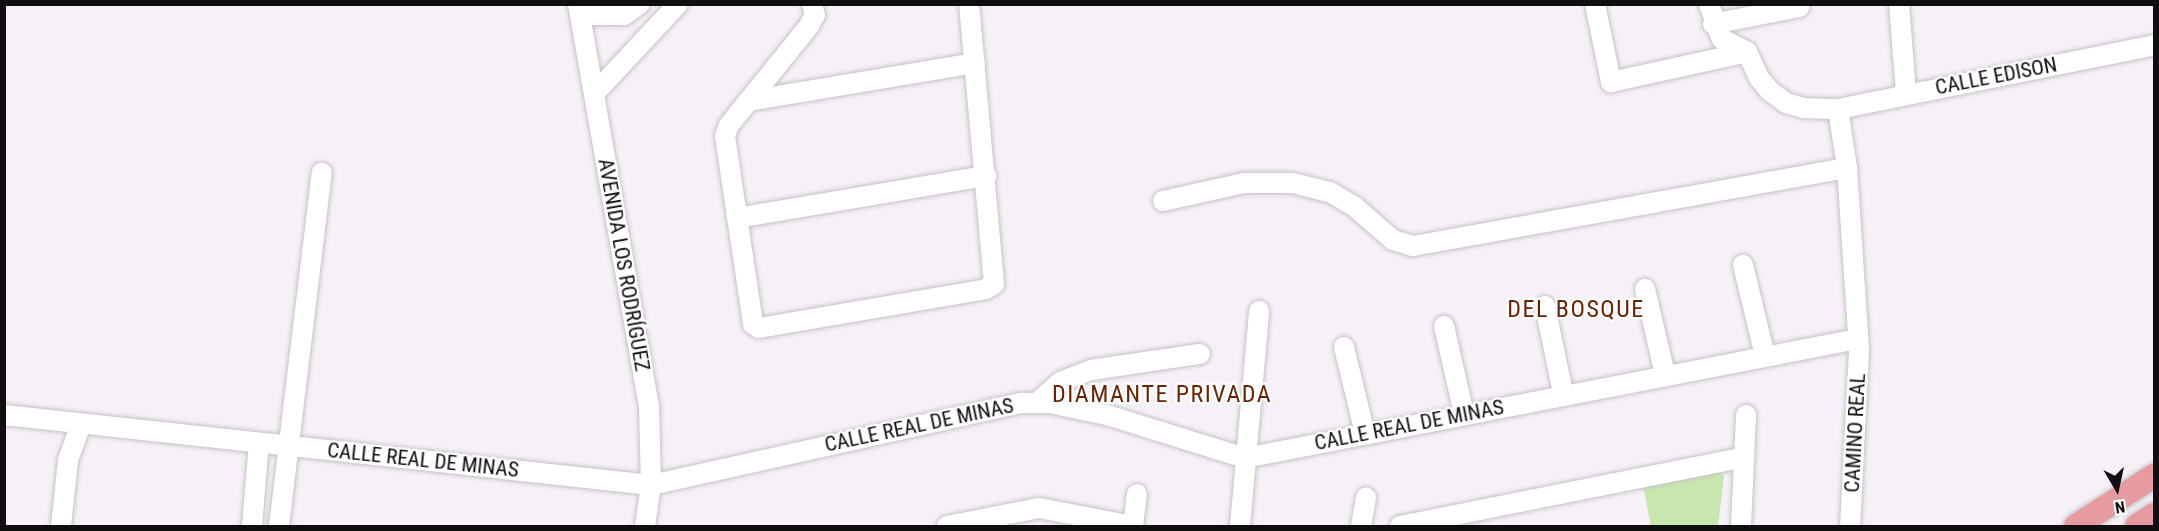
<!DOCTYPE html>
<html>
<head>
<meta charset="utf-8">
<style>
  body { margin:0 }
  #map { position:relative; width:2159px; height:531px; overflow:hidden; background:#f6f1f7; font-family:"Roboto Condensed",sans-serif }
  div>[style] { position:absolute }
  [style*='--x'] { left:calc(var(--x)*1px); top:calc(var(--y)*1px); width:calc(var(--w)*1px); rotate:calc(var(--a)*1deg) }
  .green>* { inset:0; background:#c8e8af }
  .roads { filter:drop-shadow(0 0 2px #c7c2c8) drop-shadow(0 0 2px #c7c2c8) }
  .minor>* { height:20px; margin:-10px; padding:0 10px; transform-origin:10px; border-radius:10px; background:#fff }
  .major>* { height:24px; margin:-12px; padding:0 12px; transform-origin:12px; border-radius:12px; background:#e59ba0 }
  span { translate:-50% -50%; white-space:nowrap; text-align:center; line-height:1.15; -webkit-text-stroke:4.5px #fff; paint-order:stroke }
  .street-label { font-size:21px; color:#100e10 }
  .quarter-label { font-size:24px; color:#652507; letter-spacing:1.5px }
  .frame { position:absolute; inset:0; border:6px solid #100e10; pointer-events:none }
  .north { position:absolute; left:2087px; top:459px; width:60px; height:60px; -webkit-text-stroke:4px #fff; paint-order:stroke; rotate:171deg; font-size:16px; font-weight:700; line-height:24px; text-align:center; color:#100e10 }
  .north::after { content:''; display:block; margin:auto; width:21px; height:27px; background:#100e10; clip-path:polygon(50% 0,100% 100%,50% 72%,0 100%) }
</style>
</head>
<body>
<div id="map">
  <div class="green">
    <div style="clip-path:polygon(1720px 472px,1724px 477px,1718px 526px,1651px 526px,1643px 486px)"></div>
  </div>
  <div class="roads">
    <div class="minor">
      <div style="--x:578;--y:4;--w:407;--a:80"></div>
      <div style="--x:649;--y:405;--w:80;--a:88.6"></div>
      <div style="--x:651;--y:485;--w:41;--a:98.3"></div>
      <div style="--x:812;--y:4;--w:11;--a:75"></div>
      <div style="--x:815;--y:15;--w:13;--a:119"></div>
      <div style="--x:809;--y:26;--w:127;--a:128.9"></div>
      <div style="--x:729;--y:125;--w:12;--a:110"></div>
      <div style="--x:725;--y:136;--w:190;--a:81.5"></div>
      <div style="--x:753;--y:324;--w:7;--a:34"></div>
      <div style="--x:759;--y:328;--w:230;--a:-9.7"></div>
      <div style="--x:986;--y:289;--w:9;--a:-32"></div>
      <div style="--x:994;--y:284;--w:281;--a:-95.1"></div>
      <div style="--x:1595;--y:4;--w:80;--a:78.4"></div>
      <div style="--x:1611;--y:82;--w:139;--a:-12.4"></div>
      <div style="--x:1709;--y:4;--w:37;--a:70"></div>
      <div style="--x:1722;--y:39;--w:28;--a:27"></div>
      <div style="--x:1747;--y:52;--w:29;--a:65"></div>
      <div style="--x:1759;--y:78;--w:17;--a:50"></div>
      <div style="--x:1770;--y:91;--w:20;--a:37"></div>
      <div style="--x:1786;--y:103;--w:18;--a:16"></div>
      <div style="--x:1803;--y:108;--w:35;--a:2"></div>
      <div style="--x:1838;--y:109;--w:322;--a:-11.4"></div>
      <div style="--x:1899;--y:4;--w:89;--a:85.5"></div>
      <div style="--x:580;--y:15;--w:44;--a:0"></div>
      <div style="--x:624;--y:15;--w:19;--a:-35"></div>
      <div style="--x:1713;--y:24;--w:88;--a:-11.2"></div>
      <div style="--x:594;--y:94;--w:123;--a:-47"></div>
      <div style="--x:748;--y:101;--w:230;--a:-9.5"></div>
      <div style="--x:1838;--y:109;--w:60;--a:81.3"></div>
      <div style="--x:1847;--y:168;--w:183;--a:86.2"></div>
      <div style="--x:1859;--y:351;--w:175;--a:92.9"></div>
      <div style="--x:1163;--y:201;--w:83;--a:-12.5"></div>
      <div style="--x:1244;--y:183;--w:49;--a:0"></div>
      <div style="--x:1293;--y:183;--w:38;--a:14"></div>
      <div style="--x:1330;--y:192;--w:29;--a:31"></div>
      <div style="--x:1355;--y:207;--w:50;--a:41"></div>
      <div style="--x:1393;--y:240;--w:21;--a:17"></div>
      <div style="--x:1413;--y:246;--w:441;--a:-10.2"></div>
      <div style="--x:737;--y:218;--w:253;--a:-9.6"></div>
      <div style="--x:1743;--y:265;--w:94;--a:76.4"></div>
      <div style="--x:1645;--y:289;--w:87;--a:76.8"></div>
      <div style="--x:1545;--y:306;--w:89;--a:78.3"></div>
      <div style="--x:1444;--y:326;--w:90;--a:77.2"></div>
      <div style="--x:1344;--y:347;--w:89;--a:76.4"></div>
      <div style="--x:1037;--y:403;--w:31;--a:-42"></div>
      <div style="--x:1060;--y:382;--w:33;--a:-21"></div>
      <div style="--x:1091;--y:370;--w:110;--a:-8.4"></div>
      <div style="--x:4;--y:415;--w:651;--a:6.17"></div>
      <div style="--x:651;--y:485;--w:380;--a:-12.5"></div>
      <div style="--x:1022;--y:403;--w:27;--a:0"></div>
      <div style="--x:1049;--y:403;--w:59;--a:11.7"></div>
      <div style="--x:1107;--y:415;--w:145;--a:17.3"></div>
      <div style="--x:1245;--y:458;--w:624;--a:-10.99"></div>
      <div style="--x:61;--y:526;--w:66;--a:-83.9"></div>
      <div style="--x:68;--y:460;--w:38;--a:-70"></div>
      <div style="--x:252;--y:526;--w:83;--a:-85.2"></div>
      <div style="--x:279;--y:526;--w:356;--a:-83.1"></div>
      <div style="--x:947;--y:526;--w:94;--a:-11.1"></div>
      <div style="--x:1039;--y:508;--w:96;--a:10.8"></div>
      <div style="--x:1133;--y:526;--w:32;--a:-83"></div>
      <div style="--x:1240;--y:526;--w:216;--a:-84.9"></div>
      <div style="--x:1361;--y:526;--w:29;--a:-80"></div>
      <div style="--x:1400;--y:526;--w:351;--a:-11.3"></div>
      <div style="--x:1741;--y:526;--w:111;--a:-87.4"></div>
    </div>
    <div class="major">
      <div style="--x:2076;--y:526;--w:93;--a:-32.7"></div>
      <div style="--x:2137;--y:526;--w:20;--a:-33"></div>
    </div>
  </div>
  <div class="street-label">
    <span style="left:1996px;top:76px;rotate:-11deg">CALLE EDISON</span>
    <span style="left:624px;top:265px;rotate:80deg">AVENIDA LOS RODRÍGUEZ</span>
    <span style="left:919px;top:425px;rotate:-12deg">CALLE REAL DE MINAS</span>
    <span style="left:1409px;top:425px;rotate:-11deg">CALLE REAL DE MINAS</span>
    <span style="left:1855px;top:433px;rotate:-87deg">CAMINO REAL</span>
    <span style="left:423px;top:460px;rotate:6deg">CALLE REAL DE MINAS</span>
  </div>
  <div class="quarter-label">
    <span style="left:1576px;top:310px">DEL BOSQUE</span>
    <span style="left:1162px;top:395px">DIAMANTE PRIVADA</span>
  </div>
  <div class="frame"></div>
  <div class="north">N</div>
</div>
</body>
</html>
